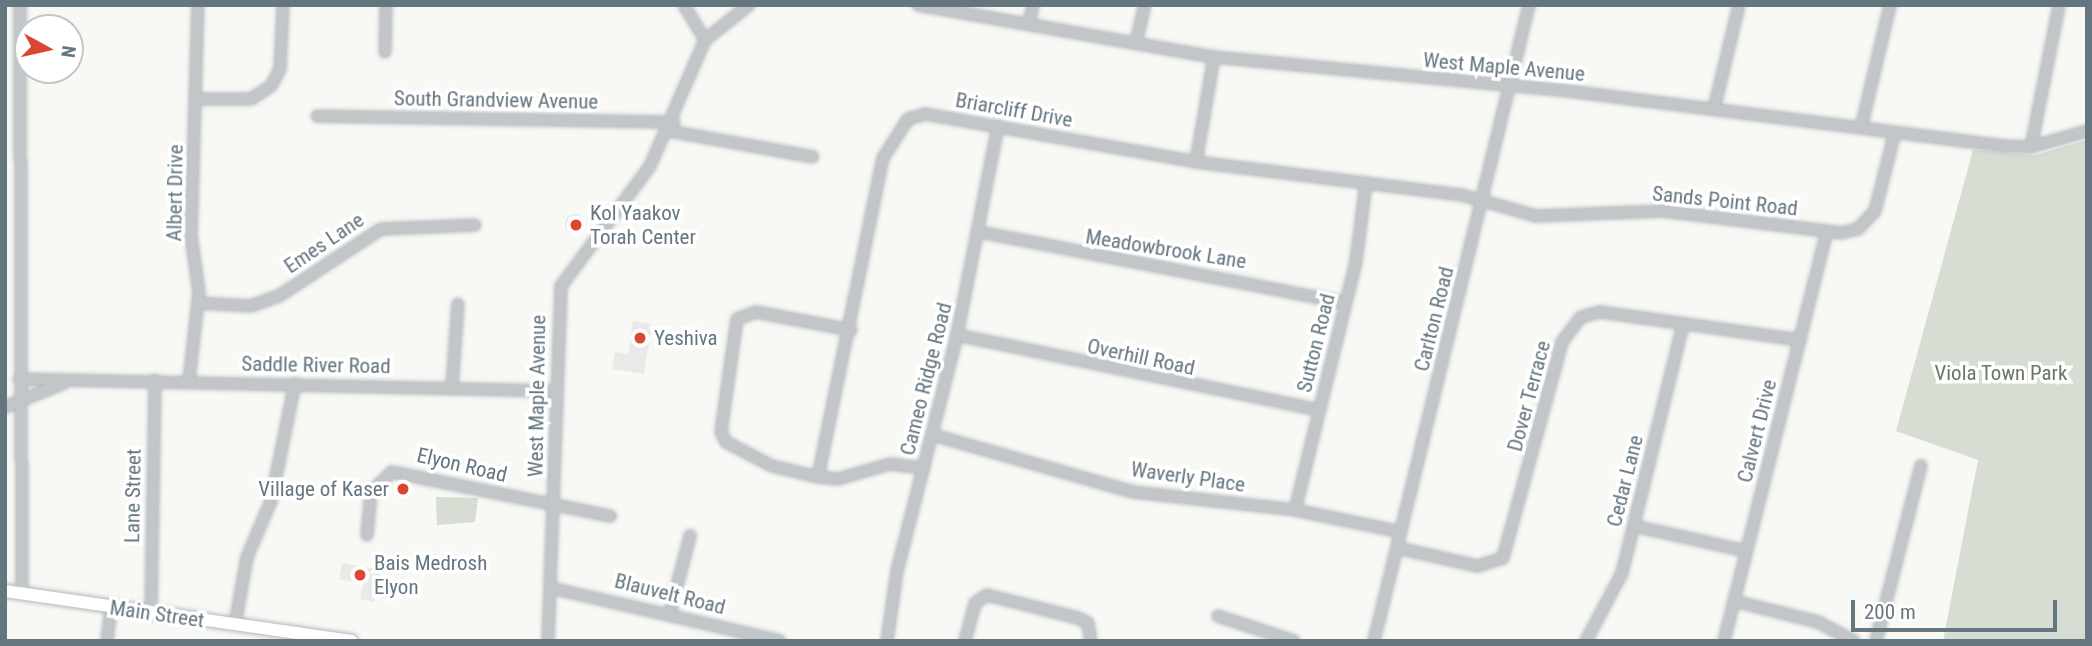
<!DOCTYPE html>
<html>
<head>
<meta charset="utf-8">
<style>
  body { margin:0 }
  #map { position:relative; width:2092px; height:646px; overflow:hidden; background:#f8f8f5; font-family:"Roboto Condensed",sans-serif }
  div>[style] { position:absolute }
  [style*='--x'] { left:calc(var(--x)*1px); top:calc(var(--y)*1px); width:calc(var(--w)*1px); rotate:calc(var(--a)*1deg) }
  .built>* { inset:0; background:#e9e9e8 }
  .round { border-radius:50% }
  .green>* { inset:0; background:#d8ddd4 }
  .roads { filter:drop-shadow(0 0 2px #b3b9bc) drop-shadow(0 0 2px #b3b9bc) }
  .minor>* { height:10px; margin:-5px; padding:0 5px; transform-origin:5px; border-radius:5px; background:#c2c6c9 }
  .major>* { height:12px; margin:-6px; padding:0 6px; transform-origin:6px; border-radius:6px; background:#fff }
  .dots>* { width:19px; height:19px; translate:-50% -50%; box-sizing:border-box; border:4px solid #fff; border-radius:50% }
  span { translate:-50% -50%; white-space:nowrap; text-align:center; line-height:1.15; -webkit-text-stroke:7px #fff; paint-order:stroke }
  .street-label { font-size:21px; color:#64767f }
  .poi-label { font-size:21px; color:#64767f }
  .left { translate:0 -50%; text-align:left }
  .right { translate:-100% -50%; text-align:right }
  .park-label { font-size:21px; color:#697763 }
  .frame { position:absolute; inset:0; border:7px solid #64767f; pointer-events:none }
  .north { position:absolute; left:14px; top:14px; width:70px; height:70px; box-sizing:border-box; background:#fff; border:2px solid #c1c8cc; border-radius:50%; rotate:98deg; font-size:19px; font-weight:700; line-height:28px; text-align:center; color:#64767f }
  .north::after { content:''; display:block; margin:auto; width:24px; height:32px; background:#dc4531; clip-path:polygon(50% 0,100% 100%,50% 72%,0 100%) }
  .scale { position:absolute; left:1851px; top:600px; width:206px; height:32px; box-sizing:border-box; border:4px solid #64767f; border-top:0; padding-left:9px; font-size:21px; line-height:24px; white-space:nowrap; color:#64767f; -webkit-text-stroke:5px #fff; paint-order:stroke }
</style>
</head>
<body>
<div id="map">
  <div class="built">
    <div class="round" style="left:565px;top:214px;width:20px;height:20px"></div>
    <div style="clip-path:polygon(633px 321px,652px 324px,644px 374px,612px 369px,615px 352px,628px 354px)"></div>
    <div style="clip-path:polygon(342px 563px,381px 570px,374px 602px,360px 599px,363px 584px,339px 579px)"></div>
  </div>
  <div class="green">
    <div style="clip-path:polygon(2087px 140px,2087px 641px,1943px 641px,1978px 460px,1896px 431px,1973px 150px,2035px 155px)"></div>
    <div style="clip-path:polygon(436px 497px,478px 498px,475px 522px,437px 525px)"></div>
  </div>
  <div class="roads">
    <div class="minor">
      <div style="--x:20;--y:5;--w:588;--a:89.81"></div>
      <div style="--x:684;--y:5;--w:41;--a:59"></div>
      <div style="--x:918;--y:5;--w:301;--a:10"></div>
      <div style="--x:1214;--y:57;--w:364;--a:5.5"></div>
      <div style="--x:1576;--y:92;--w:431;--a:7.2"></div>
      <div style="--x:2004;--y:146;--w:27;--a:2"></div>
      <div style="--x:2031;--y:147;--w:58;--a:-15.9"></div>
      <div style="--x:1029;--y:23;--w:18;--a:-77"></div>
      <div style="--x:1136;--y:43;--w:39;--a:-77"></div>
      <div style="--x:385;--y:52;--w:47;--a:-88.8"></div>
      <div style="--x:197;--y:99;--w:54;--a:0"></div>
      <div style="--x:251;--y:99;--w:24;--a:-33"></div>
      <div style="--x:271;--y:86;--w:19;--a:-62"></div>
      <div style="--x:280;--y:69;--w:64;--a:-87.3"></div>
      <div style="--x:1714;--y:109;--w:107;--a:-76.5"></div>
      <div style="--x:317;--y:116;--w:357;--a:1"></div>
      <div style="--x:1861;--y:128;--w:126;--a:-76.7"></div>
      <div style="--x:669;--y:131;--w:146;--a:10.2"></div>
      <div style="--x:2031;--y:147;--w:145;--a:-78.8"></div>
      <div style="--x:1196;--y:162;--w:107;--a:-80.3"></div>
      <div style="--x:980;--y:232;--w:372;--a:11"></div>
      <div style="--x:198;--y:303;--w:53;--a:3.2"></div>
      <div style="--x:251;--y:306;--w:30;--a:-20"></div>
      <div style="--x:279;--y:296;--w:122;--a:-33.3"></div>
      <div style="--x:381;--y:229;--w:94;--a:-2.4"></div>
      <div style="--x:851;--y:330;--w:97;--a:-169.3"></div>
      <div style="--x:756;--y:312;--w:20;--a:160"></div>
      <div style="--x:737;--y:319;--w:114;--a:98.1"></div>
      <div style="--x:721;--y:432;--w:11;--a:63"></div>
      <div style="--x:726;--y:442;--w:52;--a:27.6"></div>
      <div style="--x:772;--y:466;--w:47;--a:13.4"></div>
      <div style="--x:818;--y:477;--w:20;--a:6"></div>
      <div style="--x:838;--y:479;--w:54;--a:-16.1"></div>
      <div style="--x:890;--y:464;--w:34;--a:7"></div>
      <div style="--x:957;--y:335;--w:370;--a:11.7"></div>
      <div style="--x:19;--y:379;--w:534;--a:1.29"></div>
      <div style="--x:189;--y:381;--w:90;--a:-83.6"></div>
      <div style="--x:199;--y:292;--w:57;--a:-98.1"></div>
      <div style="--x:191;--y:236;--w:231;--a:-88.3"></div>
      <div style="--x:452;--y:387;--w:83;--a:-85.9"></div>
      <div style="--x:5;--y:407;--w:64;--a:-22.1"></div>
      <div style="--x:933;--y:435;--w:208;--a:15.9"></div>
      <div style="--x:1133;--y:492;--w:163;--a:6.3"></div>
      <div style="--x:1295;--y:510;--w:108;--a:11.7"></div>
      <div style="--x:818;--y:477;--w:326;--a:-78.5"></div>
      <div style="--x:883;--y:158;--w:46;--a:-57.3"></div>
      <div style="--x:908;--y:119;--w:18;--a:-16"></div>
      <div style="--x:925;--y:114;--w:275;--a:10"></div>
      <div style="--x:1196;--y:162;--w:268;--a:7.1"></div>
      <div style="--x:1462;--y:195;--w:77;--a:15.8"></div>
      <div style="--x:1536;--y:216;--w:127;--a:-2.3"></div>
      <div style="--x:1663;--y:211;--w:179;--a:7"></div>
      <div style="--x:1841;--y:233;--w:17;--a:-13"></div>
      <div style="--x:1858;--y:229;--w:25;--a:-47"></div>
      <div style="--x:1875;--y:211;--w:81;--a:-75.8"></div>
      <div style="--x:1295;--y:510;--w:256;--a:-76.2"></div>
      <div style="--x:1356;--y:261;--w:79;--a:-82.7"></div>
      <div style="--x:1634;--y:526;--w:115;--a:12.6"></div>
      <div style="--x:367;--y:535;--w:43;--a:-84.7"></div>
      <div style="--x:371;--y:492;--w:29;--a:-44"></div>
      <div style="--x:392;--y:472;--w:223;--a:11.4"></div>
      <div style="--x:1398;--y:548;--w:82;--a:12.7"></div>
      <div style="--x:1478;--y:566;--w:26;--a:-18"></div>
      <div style="--x:1503;--y:558;--w:224;--a:-74.7"></div>
      <div style="--x:1562;--y:342;--w:31;--a:-53"></div>
      <div style="--x:1581;--y:317;--w:20;--a:-15"></div>
      <div style="--x:1600;--y:312;--w:202;--a:8"></div>
      <div style="--x:551;--y:588;--w:235;--a:13"></div>
      <div style="--x:1734;--y:601;--w:87;--a:14"></div>
      <div style="--x:1818;--y:622;--w:41;--a:27.8"></div>
      <div style="--x:151;--y:612;--w:232;--a:-89"></div>
      <div style="--x:670;--y:613;--w:80;--a:-75.4"></div>
      <div style="--x:1218;--y:616;--w:80;--a:18.2"></div>
      <div style="--x:235;--y:625;--w:69;--a:-80"></div>
      <div style="--x:247;--y:557;--w:61;--a:-66.8"></div>
      <div style="--x:271;--y:501;--w:120;--a:-78.5"></div>
      <div style="--x:107;--y:641;--w:34;--a:-83"></div>
      <div style="--x:548;--y:641;--w:355;--a:-87.9"></div>
      <div style="--x:561;--y:286;--w:149;--a:-53.4"></div>
      <div style="--x:650;--y:166;--w:137;--a:-66.4"></div>
      <div style="--x:705;--y:40;--w:56;--a:-38.5"></div>
      <div style="--x:887;--y:641;--w:71;--a:-81.9"></div>
      <div style="--x:897;--y:571;--w:244;--a:-75.7"></div>
      <div style="--x:957;--y:335;--w:213;--a:-78.9"></div>
      <div style="--x:965;--y:641;--w:39;--a:-75"></div>
      <div style="--x:975;--y:603;--w:14;--a:-34"></div>
      <div style="--x:987;--y:595;--w:94;--a:14.2"></div>
      <div style="--x:1078;--y:618;--w:11;--a:27"></div>
      <div style="--x:1088;--y:623;--w:18;--a:81"></div>
      <div style="--x:1374;--y:641;--w:655;--a:-76.3"></div>
      <div style="--x:1586;--y:641;--w:77;--a:-62.1"></div>
      <div style="--x:1622;--y:573;--w:256;--a:-76.2"></div>
      <div style="--x:1724;--y:641;--w:422;--a:-75.9"></div>
      <div style="--x:1876;--y:641;--w:181;--a:-75.6"></div>
    </div>
    <div class="major">
      <div style="--x:5;--y:591;--w:350;--a:8.2"></div>
    </div>
  </div>
  <div class="dots">
    <div style="left:576px;top:225px;background:#dc4531"></div>
    <div style="left:640px;top:338px;background:#dc4531"></div>
    <div style="left:403px;top:489px;background:#dc4531"></div>
    <div style="left:360px;top:575px;background:#dc4531"></div>
  </div>
  <div class="street-label">
    <span style="left:1504px;top:67px;rotate:5deg">West Maple Avenue</span>
    <span style="left:496px;top:100px;rotate:1deg">South Grandview Avenue</span>
    <span style="left:1014px;top:110px;rotate:10deg">Briarcliff Drive</span>
    <span style="left:175px;top:193px;rotate:-89deg">Albert Drive</span>
    <span style="left:1725px;top:201px;rotate:6deg">Sands Point Road</span>
    <span style="left:324px;top:243px;rotate:-34deg">Emes Lane</span>
    <span style="left:1166px;top:249px;rotate:9deg">Meadowbrook Lane</span>
    <span style="left:1434px;top:319px;rotate:-76deg">Carlton Road</span>
    <span style="left:1316px;top:343px;rotate:-76deg">Sutton Road</span>
    <span style="left:1141px;top:357px;rotate:12deg">Overhill Road</span>
    <span style="left:316px;top:365px;rotate:1deg">Saddle River Road</span>
    <span style="left:926px;top:379px;rotate:-76deg">Cameo Ridge Road</span>
    <span style="left:537px;top:396px;rotate:-89deg">West Maple Avenue</span>
    <span style="left:1529px;top:396px;rotate:-75deg">Dover Terrace</span>
    <span style="left:1757px;top:431px;rotate:-76deg">Calvert Drive</span>
    <span style="left:462px;top:465px;rotate:13deg">Elyon Road</span>
    <span style="left:1188px;top:477px;rotate:8deg">Waverly Place</span>
    <span style="left:1625px;top:481px;rotate:-76deg">Cedar Lane</span>
    <span style="left:133px;top:496px;rotate:-89deg">Lane Street</span>
    <span style="left:670px;top:594px;rotate:14deg">Blauvelt Road</span>
    <span style="left:157px;top:614px;rotate:8deg">Main Street</span>
  </div>
  <div class="poi-label">
    <span class="left" style="left:590px;top:225px">Kol Yaakov<br>Torah Center</span>
    <span class="left" style="left:654px;top:338px">Yeshiva</span>
    <span class="right" style="left:389px;top:489px">Village of Kaser</span>
    <span class="left" style="left:374px;top:575px">Bais Medrosh<br>Elyon</span>
  </div>
  <div class="park-label">
    <span style="left:2001px;top:373px">Viola Town Park</span>
  </div>
  <div class="frame"></div>
  <div class="north">N</div>
  <div class="scale">200 m</div>
</div>
</body>
</html>
